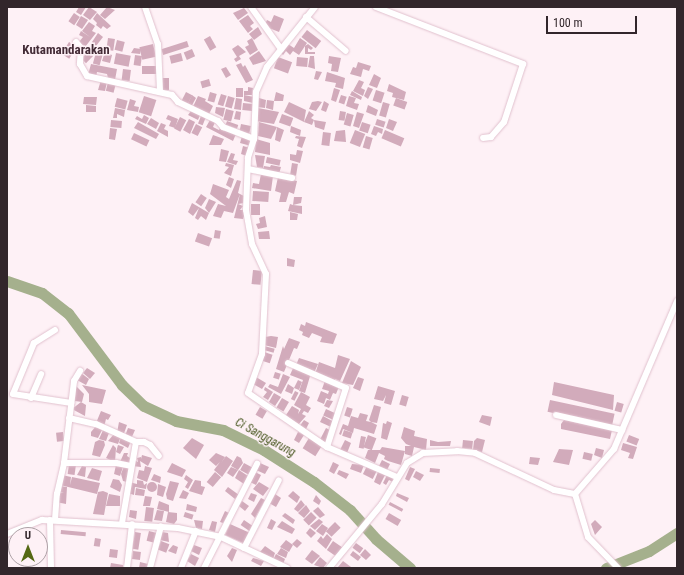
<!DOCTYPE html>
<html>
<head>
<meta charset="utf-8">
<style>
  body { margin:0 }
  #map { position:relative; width:684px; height:575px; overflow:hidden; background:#fef1f6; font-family:"Roboto Condensed",sans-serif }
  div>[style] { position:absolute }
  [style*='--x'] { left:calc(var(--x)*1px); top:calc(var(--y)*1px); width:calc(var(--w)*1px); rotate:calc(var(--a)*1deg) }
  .river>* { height:11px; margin:-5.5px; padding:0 5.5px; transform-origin:5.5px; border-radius:5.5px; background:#a5b08d }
  .building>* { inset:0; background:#d2abbb; transform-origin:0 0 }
  .round { border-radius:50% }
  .roads { filter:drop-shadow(0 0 1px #e1c1ce) drop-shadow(0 0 1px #e1c1ce) }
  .minor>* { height:6px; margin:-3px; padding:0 3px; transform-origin:3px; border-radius:3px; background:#fff }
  span { translate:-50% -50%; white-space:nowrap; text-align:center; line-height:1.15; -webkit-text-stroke:3px #fef1f6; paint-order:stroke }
  .water-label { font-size:12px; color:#4a5822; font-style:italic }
  .quarter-label { font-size:13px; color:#442c37; font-weight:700 }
  .frame { position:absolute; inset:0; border:8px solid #32262b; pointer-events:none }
  .north { position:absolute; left:8px; top:527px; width:40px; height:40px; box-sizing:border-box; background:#fef1f6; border:1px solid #aca0a5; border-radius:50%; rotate:0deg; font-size:11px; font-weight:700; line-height:16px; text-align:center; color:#32262b }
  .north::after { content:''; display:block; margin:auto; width:14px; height:18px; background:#556814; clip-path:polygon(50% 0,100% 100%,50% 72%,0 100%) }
  .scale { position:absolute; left:546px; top:16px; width:91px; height:18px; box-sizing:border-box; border:2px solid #32262b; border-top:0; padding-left:5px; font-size:12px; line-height:14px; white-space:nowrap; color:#32262b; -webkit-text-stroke:3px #fef1f6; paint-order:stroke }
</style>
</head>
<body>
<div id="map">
  <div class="river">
    <div style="--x:7;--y:281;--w:37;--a:19"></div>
    <div style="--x:42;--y:293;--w:33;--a:38"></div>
    <div style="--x:68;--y:313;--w:90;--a:53.1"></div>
    <div style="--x:122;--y:385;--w:30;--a:44"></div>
    <div style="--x:144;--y:406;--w:35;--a:25"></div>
    <div style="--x:176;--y:421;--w:48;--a:10.8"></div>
    <div style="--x:223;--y:430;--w:46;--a:26"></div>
    <div style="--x:264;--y:450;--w:59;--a:32.6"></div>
    <div style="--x:314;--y:482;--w:46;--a:37.9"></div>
    <div style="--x:350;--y:510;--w:39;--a:48"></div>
    <div style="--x:376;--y:539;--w:45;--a:40.5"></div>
    <div style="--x:606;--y:568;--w:46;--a:-21.6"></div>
    <div style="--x:649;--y:551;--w:33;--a:-33"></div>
  </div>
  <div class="building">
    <div style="clip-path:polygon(79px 7px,86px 7px,81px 15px,76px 12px)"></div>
    <div style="clip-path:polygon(89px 7px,97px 12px,90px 20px,83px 15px)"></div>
    <div style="clip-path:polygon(107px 7px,115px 10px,105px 19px,100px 15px)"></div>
    <div style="clip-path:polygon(244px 8px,248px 13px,238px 20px,233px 13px)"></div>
    <div style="left:74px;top:13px;width:7px;height:10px;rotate:34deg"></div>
    <div style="clip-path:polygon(97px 13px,111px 26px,107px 29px,103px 26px,101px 29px,96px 25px,97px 23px,93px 19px)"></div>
    <div style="clip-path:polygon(248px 15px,254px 23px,250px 26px,253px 29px,248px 33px,239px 21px)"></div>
    <div style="clip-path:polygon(274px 15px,284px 19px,279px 32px,264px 26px,267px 20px,271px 22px)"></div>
    <div style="clip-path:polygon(81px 16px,88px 20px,82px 29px,76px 25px)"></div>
    <div style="clip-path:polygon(89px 22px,95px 26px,92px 31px,96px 33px,85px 47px,79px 42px,83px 37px,79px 35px,81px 31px,90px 37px,82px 31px)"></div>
    <div style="clip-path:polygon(258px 27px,262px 34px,254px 40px,249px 34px)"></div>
    <div style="left:307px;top:30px;width:18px;height:9px;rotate:38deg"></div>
    <div style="clip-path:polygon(98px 33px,103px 37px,96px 46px,92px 42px)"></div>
    <div style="left:210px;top:36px;width:13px;height:7px;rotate:61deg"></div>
    <div style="left:108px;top:38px;width:7px;height:12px;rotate:8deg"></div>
    <div style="clip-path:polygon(252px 38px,258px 50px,250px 55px,245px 47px,249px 45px,247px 41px)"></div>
    <div style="clip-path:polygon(300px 38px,307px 43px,305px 46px,308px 44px,313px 48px,311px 50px,308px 48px,308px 52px,315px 52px,315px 54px,305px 54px,305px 46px,299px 55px,293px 51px,290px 55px,286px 51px,283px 55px,281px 53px,288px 44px,294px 48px)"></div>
    <div style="left:117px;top:40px;width:8px;height:10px;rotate:14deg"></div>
    <div style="left:187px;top:41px;width:6px;height:27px;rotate:72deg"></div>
    <div style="left:69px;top:42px;width:9px;height:14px;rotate:32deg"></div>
    <div style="left:153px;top:44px;width:13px;height:14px;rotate:77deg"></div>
    <div style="clip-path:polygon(238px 45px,246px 52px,239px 56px,241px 59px,236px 62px,234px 59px,237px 57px,232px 49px)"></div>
    <div style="clip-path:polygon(134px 48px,141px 49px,140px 54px,131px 53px)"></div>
    <div style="left:86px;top:49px;width:10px;height:10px;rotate:45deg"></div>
    <div style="left:97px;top:49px;width:7px;height:15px;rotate:16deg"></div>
    <div style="left:192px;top:49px;width:8px;height:9px;rotate:67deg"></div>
    <div style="clip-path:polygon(259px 51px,266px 61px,253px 65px,249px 58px)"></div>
    <div style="clip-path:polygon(105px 52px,112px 55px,110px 63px,102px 61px)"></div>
    <div style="left:116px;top:53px;width:15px;height:11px;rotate:11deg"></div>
    <div style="left:181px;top:53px;width:8px;height:12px;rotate:76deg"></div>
    <div style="left:135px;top:55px;width:7px;height:10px;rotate:8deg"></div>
    <div style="clip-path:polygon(310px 56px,314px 56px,315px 69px,308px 67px)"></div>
    <div style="clip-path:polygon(329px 56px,341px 58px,338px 72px,331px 71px,332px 64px,328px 63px)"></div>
    <div style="left:278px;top:57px;width:15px;height:12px;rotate:20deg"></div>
    <div style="left:297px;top:57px;width:11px;height:9px;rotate:5deg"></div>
    <div style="clip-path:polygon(358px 62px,371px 66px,369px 71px,363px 69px,361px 77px,350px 74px,353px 67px,356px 68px)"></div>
    <div style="clip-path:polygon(241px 63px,243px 67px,245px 65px,253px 80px,246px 83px,236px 65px)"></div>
    <div style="clip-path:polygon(91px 64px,117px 69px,115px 80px,108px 78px,107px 74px,97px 72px,96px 77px,88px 75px)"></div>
    <div style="left:142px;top:66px;width:16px;height:8px"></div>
    <div style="clip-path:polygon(226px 67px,231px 75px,226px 78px,221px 69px)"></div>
    <div style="left:123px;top:69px;width:8px;height:11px;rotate:7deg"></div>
    <div style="clip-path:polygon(316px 71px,322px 72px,318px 80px,314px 79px)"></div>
    <div style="clip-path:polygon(327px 72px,345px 78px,343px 89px,335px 87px,336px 83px,325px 81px)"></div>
    <div style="clip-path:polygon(374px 74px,381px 78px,377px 88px,369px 85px)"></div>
    <div style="left:161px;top:78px;width:8px;height:12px"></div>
    <div style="left:209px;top:79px;width:7px;height:9px;rotate:74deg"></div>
    <div style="clip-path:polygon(101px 80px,107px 82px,105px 91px,98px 90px)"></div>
    <div style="clip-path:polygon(359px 80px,364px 82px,361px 88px,365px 90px,363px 96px,353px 91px)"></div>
    <div style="left:108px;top:82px;width:8px;height:9px;rotate:14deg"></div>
    <div style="clip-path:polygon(389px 84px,406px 92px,404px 100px,392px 97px,393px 93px,387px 91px)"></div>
    <div style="clip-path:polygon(248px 87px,253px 88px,252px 95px,244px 95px,244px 91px,248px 91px)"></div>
    <div style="clip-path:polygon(368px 87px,373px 89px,368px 99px,364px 96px)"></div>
    <div style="left:236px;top:88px;width:7px;height:9px"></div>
    <div style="clip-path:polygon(334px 88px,340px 90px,336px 102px,331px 100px)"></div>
    <div style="left:376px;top:90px;width:9px;height:11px;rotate:18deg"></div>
    <div style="clip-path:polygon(352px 91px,362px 97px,361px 100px,350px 95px)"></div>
    <div style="left:186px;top:92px;width:7px;height:12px;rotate:27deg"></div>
    <div style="left:210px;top:92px;width:7px;height:9px;rotate:16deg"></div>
    <div style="clip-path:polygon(276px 92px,284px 95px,283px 101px,274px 101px,273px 110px,266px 108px,267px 100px,274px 101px)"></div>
    <div style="left:221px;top:94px;width:6px;height:11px;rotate:18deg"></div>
    <div style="clip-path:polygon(192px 95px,196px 98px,191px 107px,187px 105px)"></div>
    <div style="clip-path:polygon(244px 95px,254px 97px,253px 103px,244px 101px)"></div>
    <div style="left:341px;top:95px;width:6px;height:8px;rotate:18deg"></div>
    <div style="left:144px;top:96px;width:13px;height:17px;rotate:18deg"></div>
    <div style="clip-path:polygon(198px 96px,206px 99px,203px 105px,205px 101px,213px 106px,208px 116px,192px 109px)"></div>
    <div style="left:228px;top:96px;width:7px;height:11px;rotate:16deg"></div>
    <div style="clip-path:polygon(349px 96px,356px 98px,354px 103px,359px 104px,357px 110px,346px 106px)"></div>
    <div style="clip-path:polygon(84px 97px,97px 97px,96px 105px,83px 104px)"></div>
    <div style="left:117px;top:98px;width:11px;height:9px;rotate:15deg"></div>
    <div style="clip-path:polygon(236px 98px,242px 99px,241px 110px,234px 109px)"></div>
    <div style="clip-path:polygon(259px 98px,266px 100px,265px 108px,257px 107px)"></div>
    <div style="left:396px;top:98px;width:12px;height:8px;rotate:20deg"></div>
    <div style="clip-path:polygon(130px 99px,136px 101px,134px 106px,139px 107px,138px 112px,127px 110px)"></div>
    <div style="clip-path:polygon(318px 101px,322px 102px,316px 111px,309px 109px,312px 102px)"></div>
    <div style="clip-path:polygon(324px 101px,329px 104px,326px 112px,321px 110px)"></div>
    <div style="clip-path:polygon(289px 102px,306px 110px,304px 122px,284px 112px)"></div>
    <div style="left:383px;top:102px;width:7px;height:14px;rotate:16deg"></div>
    <div style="left:243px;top:103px;width:10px;height:7px;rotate:6deg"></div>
    <div style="clip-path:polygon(86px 105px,96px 106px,96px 112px,86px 112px)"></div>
    <div style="clip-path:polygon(368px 105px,378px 110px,376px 116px,366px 112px)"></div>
    <div style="clip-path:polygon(216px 107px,225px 108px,223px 117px,215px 113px)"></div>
    <div style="clip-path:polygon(115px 108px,125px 110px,124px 117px,117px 114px,117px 118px,113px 118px)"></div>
    <div style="clip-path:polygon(258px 108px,279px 112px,274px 124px,256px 121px)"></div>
    <div style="left:226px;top:109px;width:8px;height:11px;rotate:14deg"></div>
    <div style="clip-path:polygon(191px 111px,200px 115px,198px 120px,188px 115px)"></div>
    <div style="clip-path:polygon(236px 111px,241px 112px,240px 120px,234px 119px)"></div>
    <div style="clip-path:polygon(309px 111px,314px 115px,311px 118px,314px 120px,312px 125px,304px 122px)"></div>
    <div style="left:340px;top:111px;width:6px;height:9px;rotate:9deg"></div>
    <div style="clip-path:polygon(357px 112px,364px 114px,359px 128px,353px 126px)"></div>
    <div style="left:347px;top:113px;width:7px;height:12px;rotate:16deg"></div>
    <div style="left:282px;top:114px;width:12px;height:9px;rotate:20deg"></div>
    <div style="clip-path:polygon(144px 115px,149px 118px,146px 124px,135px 119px,137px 116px,142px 119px)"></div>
    <div style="clip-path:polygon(168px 115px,178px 119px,175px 128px,169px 126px,171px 121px,166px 119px)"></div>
    <div style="left:201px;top:116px;width:5px;height:8px;rotate:22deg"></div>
    <div style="left:180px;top:117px;width:7px;height:13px;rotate:27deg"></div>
    <div style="clip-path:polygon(151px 118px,159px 123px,156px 129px,147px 124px)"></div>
    <div style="clip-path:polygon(189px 119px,195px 122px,190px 134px,183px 130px)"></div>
    <div style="left:377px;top:119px;width:9px;height:6px;rotate:18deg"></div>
    <div style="clip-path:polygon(389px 119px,397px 122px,393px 131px,386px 128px)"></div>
    <div style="left:111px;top:120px;width:11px;height:7px;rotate:5deg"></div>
    <div style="clip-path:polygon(210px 120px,215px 122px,213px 127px,219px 130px,221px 126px,236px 134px,233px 141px,206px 127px)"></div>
    <div style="clip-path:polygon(314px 120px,326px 122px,324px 130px,315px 127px)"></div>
    <div style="left:227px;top:121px;width:12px;height:4px;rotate:20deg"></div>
    <div style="clip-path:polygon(138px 122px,159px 134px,156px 139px,134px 128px)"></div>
    <div style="clip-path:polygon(259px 122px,277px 127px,271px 139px,258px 136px)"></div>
    <div style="left:362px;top:122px;width:9px;height:9px;rotate:18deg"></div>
    <div style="clip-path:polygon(161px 123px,166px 125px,164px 129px,168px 131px,168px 137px,157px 131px)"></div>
    <div style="left:196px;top:124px;width:7px;height:10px;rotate:27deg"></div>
    <div style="left:241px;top:124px;width:10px;height:8px;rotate:11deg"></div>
    <div style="clip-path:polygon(291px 126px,301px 130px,300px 136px,290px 132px)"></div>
    <div style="clip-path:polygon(374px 126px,383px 129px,382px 134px,378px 132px,376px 136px,371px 134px)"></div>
    <div style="clip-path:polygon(277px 127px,284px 130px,280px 142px,275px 140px)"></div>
    <div style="clip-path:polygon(110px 128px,117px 129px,115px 140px,109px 139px)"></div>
    <div style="clip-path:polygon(345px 130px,346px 142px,334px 141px,336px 131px)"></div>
    <div style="left:355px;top:130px;width:11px;height:14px;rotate:22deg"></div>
    <div style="left:385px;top:130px;width:21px;height:9px;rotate:23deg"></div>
    <div style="left:323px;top:132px;width:8px;height:13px;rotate:7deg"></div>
    <div style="left:134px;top:133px;width:17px;height:7px;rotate:25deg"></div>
    <div style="clip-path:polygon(213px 135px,224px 139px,221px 145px,209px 145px)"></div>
    <div style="clip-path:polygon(242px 136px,253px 140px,251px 146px,240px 143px)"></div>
    <div style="clip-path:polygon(296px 136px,306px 137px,302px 148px,297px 146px,299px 139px,295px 138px)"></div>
    <div style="left:366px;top:136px;width:7px;height:12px;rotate:16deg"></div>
    <div style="clip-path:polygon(256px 139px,270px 143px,270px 155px,255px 152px)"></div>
    <div style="clip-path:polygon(243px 146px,250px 148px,247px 156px,241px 154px)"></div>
    <div style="clip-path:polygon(221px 149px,229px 151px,226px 162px,219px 161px)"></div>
    <div style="clip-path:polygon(297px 150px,303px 151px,300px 163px,290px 160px,290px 154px,296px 155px)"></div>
    <div style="clip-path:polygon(231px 153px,235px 154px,233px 160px,238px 161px,236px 165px,227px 162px)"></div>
    <div style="clip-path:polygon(255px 155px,265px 156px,263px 168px,257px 167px)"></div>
    <div style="left:267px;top:157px;width:14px;height:6px;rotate:12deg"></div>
    <div style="clip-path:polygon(226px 163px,234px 165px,231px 176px,224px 173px,229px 167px,225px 166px)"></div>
    <div style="left:292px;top:163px;width:6px;height:12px;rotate:9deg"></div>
    <div style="clip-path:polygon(271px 165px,281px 167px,279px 174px,263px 170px,264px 166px,270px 167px)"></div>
    <div style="clip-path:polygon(261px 174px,273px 176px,271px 191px,252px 188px,253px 183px,259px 184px)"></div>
    <div style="clip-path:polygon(229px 177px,234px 179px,231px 188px,226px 185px)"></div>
    <div style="clip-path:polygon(278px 177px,297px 181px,294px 194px,289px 192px,286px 202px,279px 202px,281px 193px,275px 191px)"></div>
    <div style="clip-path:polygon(237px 180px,241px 181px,238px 193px,244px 196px,244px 203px,238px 204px,243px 206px,240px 210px,246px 210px,243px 219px,234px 218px,240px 194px,233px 213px,224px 211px,221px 218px,213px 216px,218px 204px,226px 206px,210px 194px,213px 184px,229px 190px,226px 197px,229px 199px)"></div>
    <div style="left:253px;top:191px;width:16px;height:10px;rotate:4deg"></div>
    <div style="left:201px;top:194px;width:7px;height:10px;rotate:34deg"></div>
    <div style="clip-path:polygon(294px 197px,302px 197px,301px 203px,293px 205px,302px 206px,302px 214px,288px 211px,290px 204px,293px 205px)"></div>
    <div style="clip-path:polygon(209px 199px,216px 202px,209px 213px,205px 208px)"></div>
    <div style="clip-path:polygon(192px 203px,209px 213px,206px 220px,201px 216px,198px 220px,195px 218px,199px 208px,193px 216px,188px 212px)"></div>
    <div style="left:251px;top:204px;width:9px;height:11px"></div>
    <div style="clip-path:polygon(290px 212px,298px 214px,297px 220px,290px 220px)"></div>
    <div style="clip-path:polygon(265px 216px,267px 227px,258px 229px,256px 224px,260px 223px,259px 218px)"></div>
    <div style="left:215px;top:230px;width:6px;height:8px;rotate:9deg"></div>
    <div style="clip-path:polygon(269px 231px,270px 239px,259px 239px,258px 232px)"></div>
    <div style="left:198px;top:233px;width:15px;height:9px;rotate:20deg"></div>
    <div style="clip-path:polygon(287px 258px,295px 260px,294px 267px,287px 266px)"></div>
    <div style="left:253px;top:270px;width:9px;height:14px;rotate:6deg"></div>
    <div style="clip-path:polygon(306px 322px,337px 334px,333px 344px,320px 342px,322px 337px,312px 333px,309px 338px,302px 335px,303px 332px,299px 330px,301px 324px,305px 326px)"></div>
    <div style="clip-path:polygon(271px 336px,278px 337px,276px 348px,264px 345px,265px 337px)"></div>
    <div style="clip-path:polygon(289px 338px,300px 342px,297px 349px,294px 348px,284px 372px,276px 369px,283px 346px,284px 349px)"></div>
    <div style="left:264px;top:346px;width:11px;height:4px;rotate:15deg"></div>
    <div style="left:264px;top:352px;width:9px;height:9px;rotate:18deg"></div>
    <div style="clip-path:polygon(338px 355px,350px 359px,340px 381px,335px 379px,334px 382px,340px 384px,336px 394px,333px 393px,330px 400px,326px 398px,324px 404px,317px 401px,321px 391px,328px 394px,329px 391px,322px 389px,326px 378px,315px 374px,319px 362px,335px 368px)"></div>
    <div style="clip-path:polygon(299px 358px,318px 364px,314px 373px,296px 365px)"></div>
    <div style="clip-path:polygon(351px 361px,361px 367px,353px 385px,342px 383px)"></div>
    <div style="clip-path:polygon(294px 366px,311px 373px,305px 393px,299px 391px,303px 380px,290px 375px)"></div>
    <div style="clip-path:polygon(87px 368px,95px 373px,90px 379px,83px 373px)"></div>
    <div style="left:275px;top:372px;width:6px;height:6px;rotate:18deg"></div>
    <div style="clip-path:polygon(81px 373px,89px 379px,86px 385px,77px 380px)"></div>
    <div style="clip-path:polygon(283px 374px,290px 377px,281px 394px,268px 387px,270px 384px,278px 387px)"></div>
    <div style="clip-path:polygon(256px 377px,266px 383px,262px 389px,253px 384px)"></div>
    <div style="clip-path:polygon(358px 377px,364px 379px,360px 391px,353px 388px)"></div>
    <div style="clip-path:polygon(298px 380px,302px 382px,299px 390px,294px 388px)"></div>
    <div style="clip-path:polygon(554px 382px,614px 395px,613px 410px,552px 395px)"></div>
    <div style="clip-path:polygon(288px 384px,294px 388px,292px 394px,285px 391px)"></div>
    <div style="clip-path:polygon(82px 385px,106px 390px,102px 404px,89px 402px,89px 394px)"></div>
    <div style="clip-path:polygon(76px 386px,84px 394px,82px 402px,75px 401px)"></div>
    <div style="clip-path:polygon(378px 386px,395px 391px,391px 405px,384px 403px,386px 395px,383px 401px,374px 399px)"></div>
    <div style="clip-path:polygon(265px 387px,273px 392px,268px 400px,263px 397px,267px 392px,264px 390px)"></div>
    <div style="left:295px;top:391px;width:4px;height:9px;rotate:27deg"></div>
    <div style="clip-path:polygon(301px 392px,310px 397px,306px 405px,311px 408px,308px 413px,304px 411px,302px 414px,306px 416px,298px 425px,286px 415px,292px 406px,299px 410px,298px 414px,301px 409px,294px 405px)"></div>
    <div style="clip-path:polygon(274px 393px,281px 397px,275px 406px,269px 402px)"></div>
    <div style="left:402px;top:395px;width:7px;height:10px;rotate:16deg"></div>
    <div style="left:282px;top:398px;width:8px;height:11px;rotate:30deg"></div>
    <div style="clip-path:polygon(327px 400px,333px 401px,329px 408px,324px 406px)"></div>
    <div style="left:550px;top:400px;width:66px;height:12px;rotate:12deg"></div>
    <div style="clip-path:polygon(81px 402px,86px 405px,85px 416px,72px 409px)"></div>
    <div style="left:617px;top:402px;width:7px;height:9px;rotate:16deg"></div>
    <div style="clip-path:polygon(374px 405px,381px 407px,377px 423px,371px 422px,377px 425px,374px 434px,354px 428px,353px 433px,343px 429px,341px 435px,339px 434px,343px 424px,348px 426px,351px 416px,358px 418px,360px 413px,368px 415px,366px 421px,371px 422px,369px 420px)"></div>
    <div style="left:260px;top:407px;width:8px;height:9px;rotate:30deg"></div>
    <div style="left:347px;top:407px;width:6px;height:9px;rotate:18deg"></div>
    <div style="left:326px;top:409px;width:12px;height:7px;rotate:24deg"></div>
    <div style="clip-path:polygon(101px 411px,111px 415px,108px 420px,106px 419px,104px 427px,96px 423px)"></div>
    <div style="clip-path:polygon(482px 415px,492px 417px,490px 426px,479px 422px)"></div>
    <div style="clip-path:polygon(323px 416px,334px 422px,331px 427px,320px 422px)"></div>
    <div style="clip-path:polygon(304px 420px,309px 423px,305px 431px,299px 427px)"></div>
    <div style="clip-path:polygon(564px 420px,612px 430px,610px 439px,561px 429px,561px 424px)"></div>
    <div style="clip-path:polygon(387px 421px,392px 423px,387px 440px,381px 438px,383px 423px,386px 424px)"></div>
    <div style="clip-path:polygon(119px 422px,127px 425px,123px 436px,117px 433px)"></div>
    <div style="clip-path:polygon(97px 425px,103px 428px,98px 438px,91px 436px,91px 432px)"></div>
    <div style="clip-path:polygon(404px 427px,415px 431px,414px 436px,427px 439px,426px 450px,414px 447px,412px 456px,405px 454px,405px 446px,411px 446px,406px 444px,401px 438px)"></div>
    <div style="clip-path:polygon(104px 428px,110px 430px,106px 441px,99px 439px)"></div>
    <div style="clip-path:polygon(128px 428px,135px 430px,131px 439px,125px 436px)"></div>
    <div style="left:326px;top:428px;width:7px;height:13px;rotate:27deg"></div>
    <div style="left:344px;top:430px;width:9px;height:6px;rotate:18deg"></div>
    <div style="left:63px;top:432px;width:9px;height:7px;rotate:84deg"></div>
    <div style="clip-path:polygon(298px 432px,304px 435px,299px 443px,294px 440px)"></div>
    <div style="clip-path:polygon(114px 434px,121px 436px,118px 444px,108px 441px)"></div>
    <div style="left:368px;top:435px;width:9px;height:13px;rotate:21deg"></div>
    <div style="left:629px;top:435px;width:11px;height:7px;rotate:22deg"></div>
    <div style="left:361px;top:436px;width:5px;height:12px;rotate:11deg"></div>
    <div style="clip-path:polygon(121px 437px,131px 441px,128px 448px,119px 443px)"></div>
    <div style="clip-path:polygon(192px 438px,204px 445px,196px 459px,183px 448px)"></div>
    <div style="left:309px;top:438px;width:15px;height:12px;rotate:32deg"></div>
    <div style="clip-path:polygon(477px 438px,485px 440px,482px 452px,473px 450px,474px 441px)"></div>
    <div style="clip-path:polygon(99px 440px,104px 441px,105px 445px,100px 457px,92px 455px,95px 442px)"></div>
    <div style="clip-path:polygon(345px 440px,351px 443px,347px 453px,340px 450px)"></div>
    <div style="clip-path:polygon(430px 440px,438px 442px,451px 441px,450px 446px,430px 446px)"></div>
    <div style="left:463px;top:440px;width:10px;height:8px;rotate:6deg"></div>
    <div style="clip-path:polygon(623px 443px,637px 447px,633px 459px,628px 458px,630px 453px,621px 450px)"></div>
    <div style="clip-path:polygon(113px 445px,116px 448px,115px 462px,106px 458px)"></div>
    <div style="clip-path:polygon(118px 445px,124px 447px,120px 454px,116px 452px)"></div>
    <div style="clip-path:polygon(382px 447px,405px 451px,401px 465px,388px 461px,384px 459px,385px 456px,379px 453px,375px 463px,365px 458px,368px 450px,380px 450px)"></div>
    <div style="clip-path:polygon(596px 448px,604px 450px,602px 458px,594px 455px)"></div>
    <div style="clip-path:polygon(559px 449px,573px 450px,569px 465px,553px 462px)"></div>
    <div style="left:584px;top:452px;width:9px;height:7px;rotate:13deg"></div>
    <div style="clip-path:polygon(124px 453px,128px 453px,127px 456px,130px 458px,128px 465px,120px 462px)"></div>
    <div style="clip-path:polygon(216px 453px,225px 457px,221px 463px,226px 456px,233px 461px,222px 477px,214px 470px,220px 462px,216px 466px,209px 460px)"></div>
    <div style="clip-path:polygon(142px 455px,152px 458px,148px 466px,140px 461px,141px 467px,132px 466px,134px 460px,138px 462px,137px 458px,141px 457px,141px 459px)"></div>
    <div style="clip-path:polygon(237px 456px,241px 458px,243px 463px,233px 477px,227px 473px,231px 467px,238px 470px,231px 466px)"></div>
    <div style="clip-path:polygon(530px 457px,540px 458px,538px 465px,529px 464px)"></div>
    <div style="left:382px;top:460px;width:9px;height:8px;rotate:27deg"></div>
    <div style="clip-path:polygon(333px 462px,339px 465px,334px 474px,329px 471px)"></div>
    <div style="clip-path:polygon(172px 463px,186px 470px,182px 477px,167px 472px)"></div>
    <div style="left:244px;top:463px;width:10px;height:8px;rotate:29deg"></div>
    <div style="clip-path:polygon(260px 463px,269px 467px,265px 474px,256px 470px)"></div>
    <div style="left:69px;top:464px;width:7px;height:10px;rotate:8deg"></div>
    <div style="clip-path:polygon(352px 464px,364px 465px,361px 473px,350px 469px)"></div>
    <div style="clip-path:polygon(116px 465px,123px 467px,120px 476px,114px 474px)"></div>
    <div style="clip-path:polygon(82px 466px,86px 467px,85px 477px,77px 475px)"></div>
    <div style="clip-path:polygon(124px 466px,130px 468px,127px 482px,123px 481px,121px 474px)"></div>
    <div style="clip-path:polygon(145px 466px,152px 468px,147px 482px,137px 478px,139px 470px,144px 471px)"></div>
    <div style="left:367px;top:466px;width:11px;height:9px;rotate:27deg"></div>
    <div style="clip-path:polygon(410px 467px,415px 469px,409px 481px,405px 479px)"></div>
    <div style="clip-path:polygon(92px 468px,102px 471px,99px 481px,87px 478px)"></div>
    <div style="left:430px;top:468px;width:10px;height:4px;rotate:6deg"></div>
    <div style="clip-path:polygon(239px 470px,248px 476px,244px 484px,235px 478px)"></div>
    <div style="clip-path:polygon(339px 470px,349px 474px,346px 479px,337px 474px)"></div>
    <div style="clip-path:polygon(253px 471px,261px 475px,256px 485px,250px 482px)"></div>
    <div style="clip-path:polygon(416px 471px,424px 475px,420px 481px,413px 477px)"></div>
    <div style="left:215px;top:472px;width:8px;height:13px;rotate:40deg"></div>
    <div style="clip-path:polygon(378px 472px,385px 475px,380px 485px,374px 482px)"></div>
    <div style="clip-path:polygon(154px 474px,161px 477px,160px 483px,151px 480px)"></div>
    <div style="clip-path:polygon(62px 475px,71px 477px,70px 485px,72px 477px,100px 483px,97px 494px,60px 485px)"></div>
    <div style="clip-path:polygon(186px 475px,193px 480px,188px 489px,185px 487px,188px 482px,184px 479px)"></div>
    <div style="clip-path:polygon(387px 475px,395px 478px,393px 482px,389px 480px,386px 485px,383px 483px)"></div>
    <div style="clip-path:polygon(113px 479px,119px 480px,122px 485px,120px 492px,110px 487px)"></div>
    <div style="clip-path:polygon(137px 480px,143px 481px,144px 485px,147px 483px,146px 489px,135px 487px,134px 495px,128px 493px,129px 482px,137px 484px)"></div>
    <div style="clip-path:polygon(195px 480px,201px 481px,201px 486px,205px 487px,202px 495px,189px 491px)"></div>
    <div style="clip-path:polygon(170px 481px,179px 483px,173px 501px,167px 499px,166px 494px)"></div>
    <div class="round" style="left:147px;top:482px;width:10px;height:10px"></div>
    <div style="clip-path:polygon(259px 482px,269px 488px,263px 496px,253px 489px)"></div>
    <div style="clip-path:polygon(158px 484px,166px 487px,163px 497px,157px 495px)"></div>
    <div style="clip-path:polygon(60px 486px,67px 487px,66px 504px,56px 502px,58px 492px,64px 493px,58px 491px)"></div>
    <div style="clip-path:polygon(228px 487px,239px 495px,235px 499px,225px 491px)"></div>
    <div style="clip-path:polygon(136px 488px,145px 490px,144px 496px,135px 495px)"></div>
    <div style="clip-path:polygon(183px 490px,189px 493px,186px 499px,179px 498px)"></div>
    <div style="clip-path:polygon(103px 491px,108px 493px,104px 515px,93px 514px,98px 492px)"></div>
    <div style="clip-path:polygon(293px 491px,300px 497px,297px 503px,288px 496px)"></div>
    <div style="clip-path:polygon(251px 493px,257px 495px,254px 502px,248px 499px)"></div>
    <div style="clip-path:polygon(397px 493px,409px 498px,407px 502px,396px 496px)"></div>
    <div style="clip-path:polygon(109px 494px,120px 496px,120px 506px,106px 506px)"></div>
    <div style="clip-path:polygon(275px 494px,281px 498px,276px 507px,269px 503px)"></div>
    <div style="clip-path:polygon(316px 495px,321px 501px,319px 505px,313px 501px)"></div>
    <div style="clip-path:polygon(145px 496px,152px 497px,150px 506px,143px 506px)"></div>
    <div style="clip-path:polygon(261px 498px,265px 500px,255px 518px,251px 514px)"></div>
    <div style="clip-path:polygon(301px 500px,305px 505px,298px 512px,294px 509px)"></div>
    <div style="clip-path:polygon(159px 501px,169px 505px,169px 512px,157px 509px)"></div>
    <div style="clip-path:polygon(242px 501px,249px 506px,245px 511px,239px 506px)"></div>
    <div style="left:390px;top:502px;width:15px;height:3px;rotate:28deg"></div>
    <div style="clip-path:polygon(187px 504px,197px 507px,196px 512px,186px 510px)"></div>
    <div style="clip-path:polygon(306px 505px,310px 511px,304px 518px,298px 513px)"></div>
    <div style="left:146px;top:507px;width:8px;height:14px;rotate:7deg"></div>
    <div style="clip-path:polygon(318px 507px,325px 515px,320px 518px,313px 511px)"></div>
    <div style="clip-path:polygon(130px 510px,137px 511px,136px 519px,129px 517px)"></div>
    <div style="clip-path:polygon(157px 510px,164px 511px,162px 521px,154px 520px)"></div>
    <div style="clip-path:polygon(225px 511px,229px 513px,223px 523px,220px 522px)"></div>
    <div style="clip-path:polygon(168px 512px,177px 513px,177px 520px,174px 524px,166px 522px)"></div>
    <div style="left:185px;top:512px;width:9px;height:5px;rotate:18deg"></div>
    <div style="left:311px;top:512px;width:8px;height:11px;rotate:45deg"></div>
    <div style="clip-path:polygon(285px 513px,295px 520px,293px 524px,282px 516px)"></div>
    <div style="left:389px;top:513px;width:14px;height:7px;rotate:30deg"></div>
    <div style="clip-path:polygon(271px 519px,276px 522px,272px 530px,267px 528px)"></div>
    <div style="clip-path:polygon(319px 519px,323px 522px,315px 530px,310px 526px)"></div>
    <div style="clip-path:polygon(194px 520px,203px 521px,202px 529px,196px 528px)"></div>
    <div style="left:244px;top:520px;width:11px;height:6px;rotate:34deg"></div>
    <div style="clip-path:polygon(595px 520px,602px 527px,595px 535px,591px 524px)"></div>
    <div style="clip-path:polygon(212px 521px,217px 522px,215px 532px,209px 530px)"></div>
    <div style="clip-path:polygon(282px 521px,295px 529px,292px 534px,277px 527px)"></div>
    <div style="left:335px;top:522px;width:8px;height:13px;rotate:45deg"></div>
    <div style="left:230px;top:524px;width:22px;height:12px;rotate:24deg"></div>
    <div style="clip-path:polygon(322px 524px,328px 528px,323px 536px,316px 531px)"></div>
    <div style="clip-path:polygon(310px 528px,316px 533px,311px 538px,306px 533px)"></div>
    <div style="left:61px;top:530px;width:25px;height:4px;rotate:5deg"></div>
    <div style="left:149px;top:531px;width:8px;height:10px;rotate:14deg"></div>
    <div style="left:135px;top:532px;width:6px;height:17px;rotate:9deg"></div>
    <div style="clip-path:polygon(162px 532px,168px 533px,169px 542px,160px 540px)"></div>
    <div style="clip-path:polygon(327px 534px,332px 539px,326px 549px,317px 541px,321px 536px,323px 539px)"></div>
    <div style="left:95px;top:538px;width:6px;height:8px;rotate:9deg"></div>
    <div style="clip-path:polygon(297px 539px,302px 543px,297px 548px,292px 544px)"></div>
    <div style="clip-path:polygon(286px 540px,293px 545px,289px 552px,280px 547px)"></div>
    <div style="left:161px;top:541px;width:9px;height:9px;rotate:21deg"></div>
    <div style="left:333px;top:541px;width:11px;height:11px;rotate:34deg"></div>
    <div style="left:356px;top:543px;width:9px;height:6px;rotate:36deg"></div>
    <div style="clip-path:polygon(173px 545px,178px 547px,176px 554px,168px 551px)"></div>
    <div style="clip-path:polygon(194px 545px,202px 548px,199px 555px,191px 551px)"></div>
    <div style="clip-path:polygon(265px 546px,275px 553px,273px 559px,260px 552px)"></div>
    <div style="clip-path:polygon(232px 548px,237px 550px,232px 562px,227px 556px)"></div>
    <div style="clip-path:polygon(281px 548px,288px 552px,286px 558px,277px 554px)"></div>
    <div style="left:110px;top:549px;width:8px;height:8px;rotate:7deg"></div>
    <div style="clip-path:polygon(365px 549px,371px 555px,366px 560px,360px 555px)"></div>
    <div style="clip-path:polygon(312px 550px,320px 556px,312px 564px,305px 559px)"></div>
    <div style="left:133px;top:551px;width:8px;height:8px;rotate:7deg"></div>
    <div style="left:353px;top:551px;width:10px;height:5px;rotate:37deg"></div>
    <div style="clip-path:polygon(191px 554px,199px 558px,195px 566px,187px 561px)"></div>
    <div style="clip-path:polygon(276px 554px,285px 559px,283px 564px,273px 560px)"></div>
    <div style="clip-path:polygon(320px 557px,327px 563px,323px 568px,314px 565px)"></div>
    <div style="clip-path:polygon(253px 558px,264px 561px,261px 566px,251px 561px)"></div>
    <div style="clip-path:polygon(343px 561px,351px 567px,350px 568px,338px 567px)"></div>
    <div style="clip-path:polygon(140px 562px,148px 564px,147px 568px,139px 568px)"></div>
    <div style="clip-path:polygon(111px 563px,123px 565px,123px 568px,110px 568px)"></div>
  </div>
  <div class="roads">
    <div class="minor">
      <div style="--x:145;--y:7;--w:39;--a:71"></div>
      <div style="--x:158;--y:44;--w:47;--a:87.6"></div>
      <div style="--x:251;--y:7;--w:52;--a:54.5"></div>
      <div style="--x:315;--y:7;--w:77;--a:128.7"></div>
      <div style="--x:267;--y:67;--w:27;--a:114"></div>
      <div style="--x:256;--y:92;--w:47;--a:92.4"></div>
      <div style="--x:254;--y:139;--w:20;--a:108"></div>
      <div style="--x:248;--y:158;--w:52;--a:92.2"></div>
      <div style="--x:246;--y:210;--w:35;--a:80"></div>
      <div style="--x:252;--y:244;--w:33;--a:65"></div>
      <div style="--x:266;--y:274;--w:80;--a:92.9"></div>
      <div style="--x:262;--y:354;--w:41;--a:109.7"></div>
      <div style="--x:248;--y:393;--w:96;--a:34.4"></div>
      <div style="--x:327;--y:447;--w:76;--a:23.2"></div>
      <div style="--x:376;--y:7;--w:158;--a:21.2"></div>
      <div style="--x:523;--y:64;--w:61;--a:108.1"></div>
      <div style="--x:504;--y:122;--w:20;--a:131"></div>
      <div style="--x:491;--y:137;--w:8;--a:173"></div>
      <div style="--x:306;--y:17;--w:52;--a:40.4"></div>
      <div style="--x:76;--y:42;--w:8;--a:50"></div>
      <div style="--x:81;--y:48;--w:16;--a:94"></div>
      <div style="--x:80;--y:64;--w:14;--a:60"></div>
      <div style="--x:87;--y:76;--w:87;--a:12.6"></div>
      <div style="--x:172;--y:95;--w:9;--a:49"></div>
      <div style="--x:178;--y:102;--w:44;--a:25.4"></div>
      <div style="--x:218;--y:121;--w:8;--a:50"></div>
      <div style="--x:223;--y:127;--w:33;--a:21"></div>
      <div style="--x:248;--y:169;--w:45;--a:11.6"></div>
      <div style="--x:55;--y:330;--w:25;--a:148"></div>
      <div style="--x:34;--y:343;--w:55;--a:112.4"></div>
      <div style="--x:13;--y:394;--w:59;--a:8.8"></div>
      <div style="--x:288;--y:363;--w:63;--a:23.3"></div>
      <div style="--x:346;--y:388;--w:62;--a:107.9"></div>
      <div style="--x:31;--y:398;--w:26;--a:-67"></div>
      <div style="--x:556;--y:415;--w:68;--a:12.8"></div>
      <div style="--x:69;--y:418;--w:28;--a:13"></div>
      <div style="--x:96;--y:424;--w:44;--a:24.2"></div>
      <div style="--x:136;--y:442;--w:8;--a:0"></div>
      <div style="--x:144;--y:442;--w:7;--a:27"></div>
      <div style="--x:150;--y:445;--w:14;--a:51"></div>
      <div style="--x:64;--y:463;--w:83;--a:-83"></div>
      <div style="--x:74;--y:381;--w:12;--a:-59"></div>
      <div style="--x:50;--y:520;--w:48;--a:88.8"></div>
      <div style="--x:55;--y:520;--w:26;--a:-86"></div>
      <div style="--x:57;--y:494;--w:32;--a:-77"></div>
      <div style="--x:64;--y:463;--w:52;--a:0"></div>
      <div style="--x:116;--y:463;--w:15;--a:11"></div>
      <div style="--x:122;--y:523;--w:82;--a:-80.2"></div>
      <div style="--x:7;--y:534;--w:38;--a:-22"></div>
      <div style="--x:42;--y:520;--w:136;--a:3.4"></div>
      <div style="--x:178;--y:528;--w:44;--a:11.8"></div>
      <div style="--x:221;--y:537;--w:73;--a:25.2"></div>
      <div style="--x:244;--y:548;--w:76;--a:-62.8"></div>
      <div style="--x:127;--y:568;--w:44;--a:-83.5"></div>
      <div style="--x:150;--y:568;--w:43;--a:-75.3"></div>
      <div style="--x:181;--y:568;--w:40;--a:-68"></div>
      <div style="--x:204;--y:568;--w:117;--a:-63"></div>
      <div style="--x:329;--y:568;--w:83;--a:-50.4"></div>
      <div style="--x:382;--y:504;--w:48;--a:-58.6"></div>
      <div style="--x:407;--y:463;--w:19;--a:-32"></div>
      <div style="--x:423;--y:453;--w:34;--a:-3"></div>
      <div style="--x:457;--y:451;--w:18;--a:6"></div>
      <div style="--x:475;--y:453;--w:87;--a:25.1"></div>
      <div style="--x:554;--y:490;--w:21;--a:11"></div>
      <div style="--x:618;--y:568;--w:43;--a:-134.1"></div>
      <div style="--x:588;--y:537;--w:45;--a:-106.8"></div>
      <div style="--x:575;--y:494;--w:60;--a:-49.1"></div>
      <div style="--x:614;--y:449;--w:161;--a:-66.9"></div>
    </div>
  </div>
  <div class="water-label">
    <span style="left:265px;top:438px;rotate:29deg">Ci Sanggarung</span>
  </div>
  <div class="quarter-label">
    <span style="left:66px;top:50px">Kutamandarakan</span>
  </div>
  <div class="frame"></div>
  <div class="north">U</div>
  <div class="scale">100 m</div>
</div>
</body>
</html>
